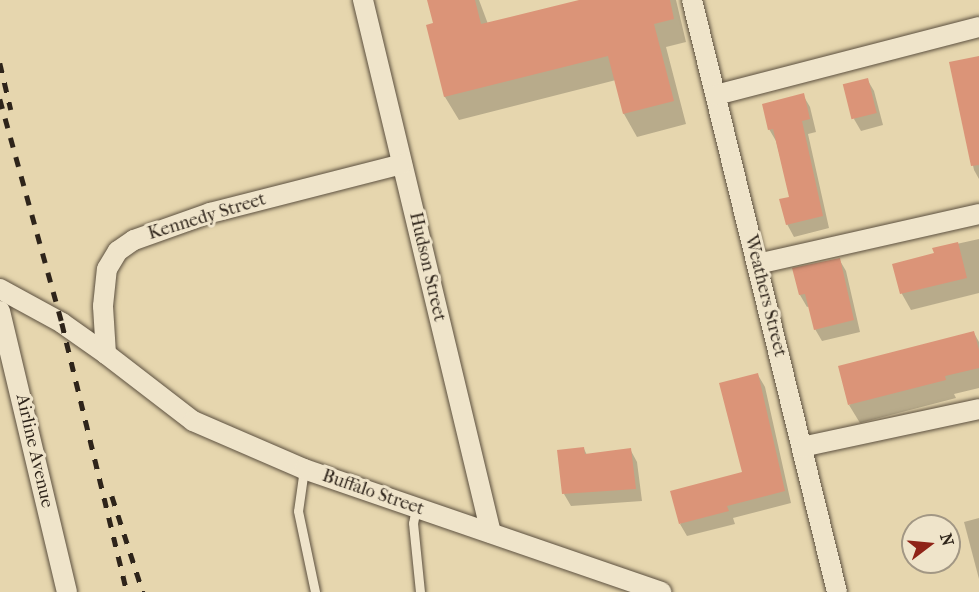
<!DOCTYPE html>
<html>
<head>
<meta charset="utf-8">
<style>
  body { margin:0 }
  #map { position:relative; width:979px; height:592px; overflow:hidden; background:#e6d6ae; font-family:"IM FELL French Canon",serif }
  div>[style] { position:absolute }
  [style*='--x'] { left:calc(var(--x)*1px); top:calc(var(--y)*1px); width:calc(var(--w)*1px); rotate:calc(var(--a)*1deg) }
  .shadow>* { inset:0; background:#0003 }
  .building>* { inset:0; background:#db9478; transform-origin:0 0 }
  .roads { filter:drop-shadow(0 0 2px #5c503f) drop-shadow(0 0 2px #5c503f) }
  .service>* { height:9px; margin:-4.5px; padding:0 4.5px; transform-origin:4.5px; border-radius:4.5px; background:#efe4ca }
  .minor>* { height:20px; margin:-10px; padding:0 10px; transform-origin:10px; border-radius:10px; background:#efe4ca }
  .rail>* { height:4.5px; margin-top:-2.25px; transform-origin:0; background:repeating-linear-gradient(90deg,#2e241a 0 10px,transparent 0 20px) }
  span { translate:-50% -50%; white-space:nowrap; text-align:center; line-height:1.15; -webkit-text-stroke:6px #efe4ca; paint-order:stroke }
  .street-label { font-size:18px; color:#2e241a }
  .north { position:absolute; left:901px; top:514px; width:60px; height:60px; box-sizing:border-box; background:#efe4ca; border:2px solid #a29784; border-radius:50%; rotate:74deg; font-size:16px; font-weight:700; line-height:24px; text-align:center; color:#2e241a }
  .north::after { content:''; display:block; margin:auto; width:21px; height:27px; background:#8f2418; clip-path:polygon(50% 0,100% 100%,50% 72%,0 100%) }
</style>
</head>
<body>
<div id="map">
  <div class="shadow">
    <div style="clip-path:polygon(429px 0,479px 0,488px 24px,585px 0,676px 0,686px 42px,666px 47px,686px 124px,637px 137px,624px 114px,616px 80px,459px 120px,445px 97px,427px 26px,435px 24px)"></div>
    <div style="clip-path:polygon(979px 57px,979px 179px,974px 170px,951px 63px)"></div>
    <div style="clip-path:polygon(867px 79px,874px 91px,883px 125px,861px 131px,854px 119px)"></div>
    <div style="clip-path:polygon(803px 95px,810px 107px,816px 132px,808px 134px,829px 228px,794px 237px,787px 224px,791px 198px,776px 141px,769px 129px)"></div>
    <div style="clip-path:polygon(979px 239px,979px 293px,911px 310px,902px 294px,894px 265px,935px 254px,934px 249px)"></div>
    <div style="clip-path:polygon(839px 259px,846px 271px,860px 332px,822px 341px,815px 329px,810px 306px,807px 307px,800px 295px,794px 270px)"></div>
    <div style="clip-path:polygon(974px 333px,979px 342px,979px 388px,954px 394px,956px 398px,860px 423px,849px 405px)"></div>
    <div style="clip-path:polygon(758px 375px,765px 387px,791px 503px,733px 518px,735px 524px,687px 536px,680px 524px,744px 473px)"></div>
    <div style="clip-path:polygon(584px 449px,587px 455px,630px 449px,637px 462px,642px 501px,571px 506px,564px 494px)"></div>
    <div style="clip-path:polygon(979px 518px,979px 579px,964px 522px)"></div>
  </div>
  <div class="building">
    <div style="clip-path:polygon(427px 0,475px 0,481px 24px,579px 0,670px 0,674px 19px,654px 24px,674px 101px,623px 114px,608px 56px,444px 97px,426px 25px,433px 23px)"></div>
    <div style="clip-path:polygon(979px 56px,979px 165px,971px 166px,949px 62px)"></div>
    <div style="left:868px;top:78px;width:36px;height:26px;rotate:76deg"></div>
    <div style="clip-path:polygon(804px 93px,810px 119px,802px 121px,823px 216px,786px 225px,779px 199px,789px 197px,773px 129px,768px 130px,762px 104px)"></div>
    <div style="clip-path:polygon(958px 242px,967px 278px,900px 294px,892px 264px,934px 253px,932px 248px)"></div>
    <div style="clip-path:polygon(840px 258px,854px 320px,814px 330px,805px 294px,799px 295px,792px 268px)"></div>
    <div style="clip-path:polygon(974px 331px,979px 350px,979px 368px,945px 376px,946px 380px,848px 405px,838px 366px)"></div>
    <div style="clip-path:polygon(758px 373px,785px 491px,727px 506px,729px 511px,679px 524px,670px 491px,742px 472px,719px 383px)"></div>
    <div style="clip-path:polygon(584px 447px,585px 454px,631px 448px,636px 489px,562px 494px,557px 450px)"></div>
  </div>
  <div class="roads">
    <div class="service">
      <div style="--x:304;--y:469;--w:42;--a:98.1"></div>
      <div style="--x:298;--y:511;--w:83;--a:78.1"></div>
      <div style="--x:416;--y:508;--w:15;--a:101"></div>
      <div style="--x:413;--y:523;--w:69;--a:84.2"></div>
    </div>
    <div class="minor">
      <div style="--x:363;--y:0;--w:548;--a:76.5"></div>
      <div style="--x:692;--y:0;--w:609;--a:76.24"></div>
      <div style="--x:716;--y:95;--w:272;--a:-14.5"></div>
      <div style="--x:757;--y:264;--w:228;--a:-12.7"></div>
      <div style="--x:0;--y:289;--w:71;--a:28.7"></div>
      <div style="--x:62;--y:323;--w:54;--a:35.2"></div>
      <div style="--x:106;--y:354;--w:110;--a:37.6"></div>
      <div style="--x:193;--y:421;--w:121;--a:23.4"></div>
      <div style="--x:304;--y:469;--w:378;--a:19"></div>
      <div style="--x:0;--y:311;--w:289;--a:76.6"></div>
      <div style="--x:106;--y:354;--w:48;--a:-93.6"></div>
      <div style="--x:103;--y:306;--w:37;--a:-84"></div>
      <div style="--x:107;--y:269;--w:21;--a:-59"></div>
      <div style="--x:118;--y:251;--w:19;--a:-35"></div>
      <div style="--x:134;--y:240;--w:81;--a:-19.6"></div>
      <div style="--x:210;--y:213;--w:198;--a:-14.3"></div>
      <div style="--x:802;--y:447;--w:181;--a:-12.1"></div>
    </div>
  </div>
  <div class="rail">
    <div style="--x:0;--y:63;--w:48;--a:76.8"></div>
    <div style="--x:0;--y:99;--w:232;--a:74.5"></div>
    <div style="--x:62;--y:323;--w:277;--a:76.4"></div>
    <div style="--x:112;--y:496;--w:101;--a:72.1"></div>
  </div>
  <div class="street-label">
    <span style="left:207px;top:217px;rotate:-17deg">Kennedy Street</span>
    <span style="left:427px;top:267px;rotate:77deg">Hudson Street</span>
    <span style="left:765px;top:296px;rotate:76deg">Weathers Street</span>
    <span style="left:34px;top:451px;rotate:77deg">Airline Avenue</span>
    <span style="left:373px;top:493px;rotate:19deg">Buffalo Street</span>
  </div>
  <div class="north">N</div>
</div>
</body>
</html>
